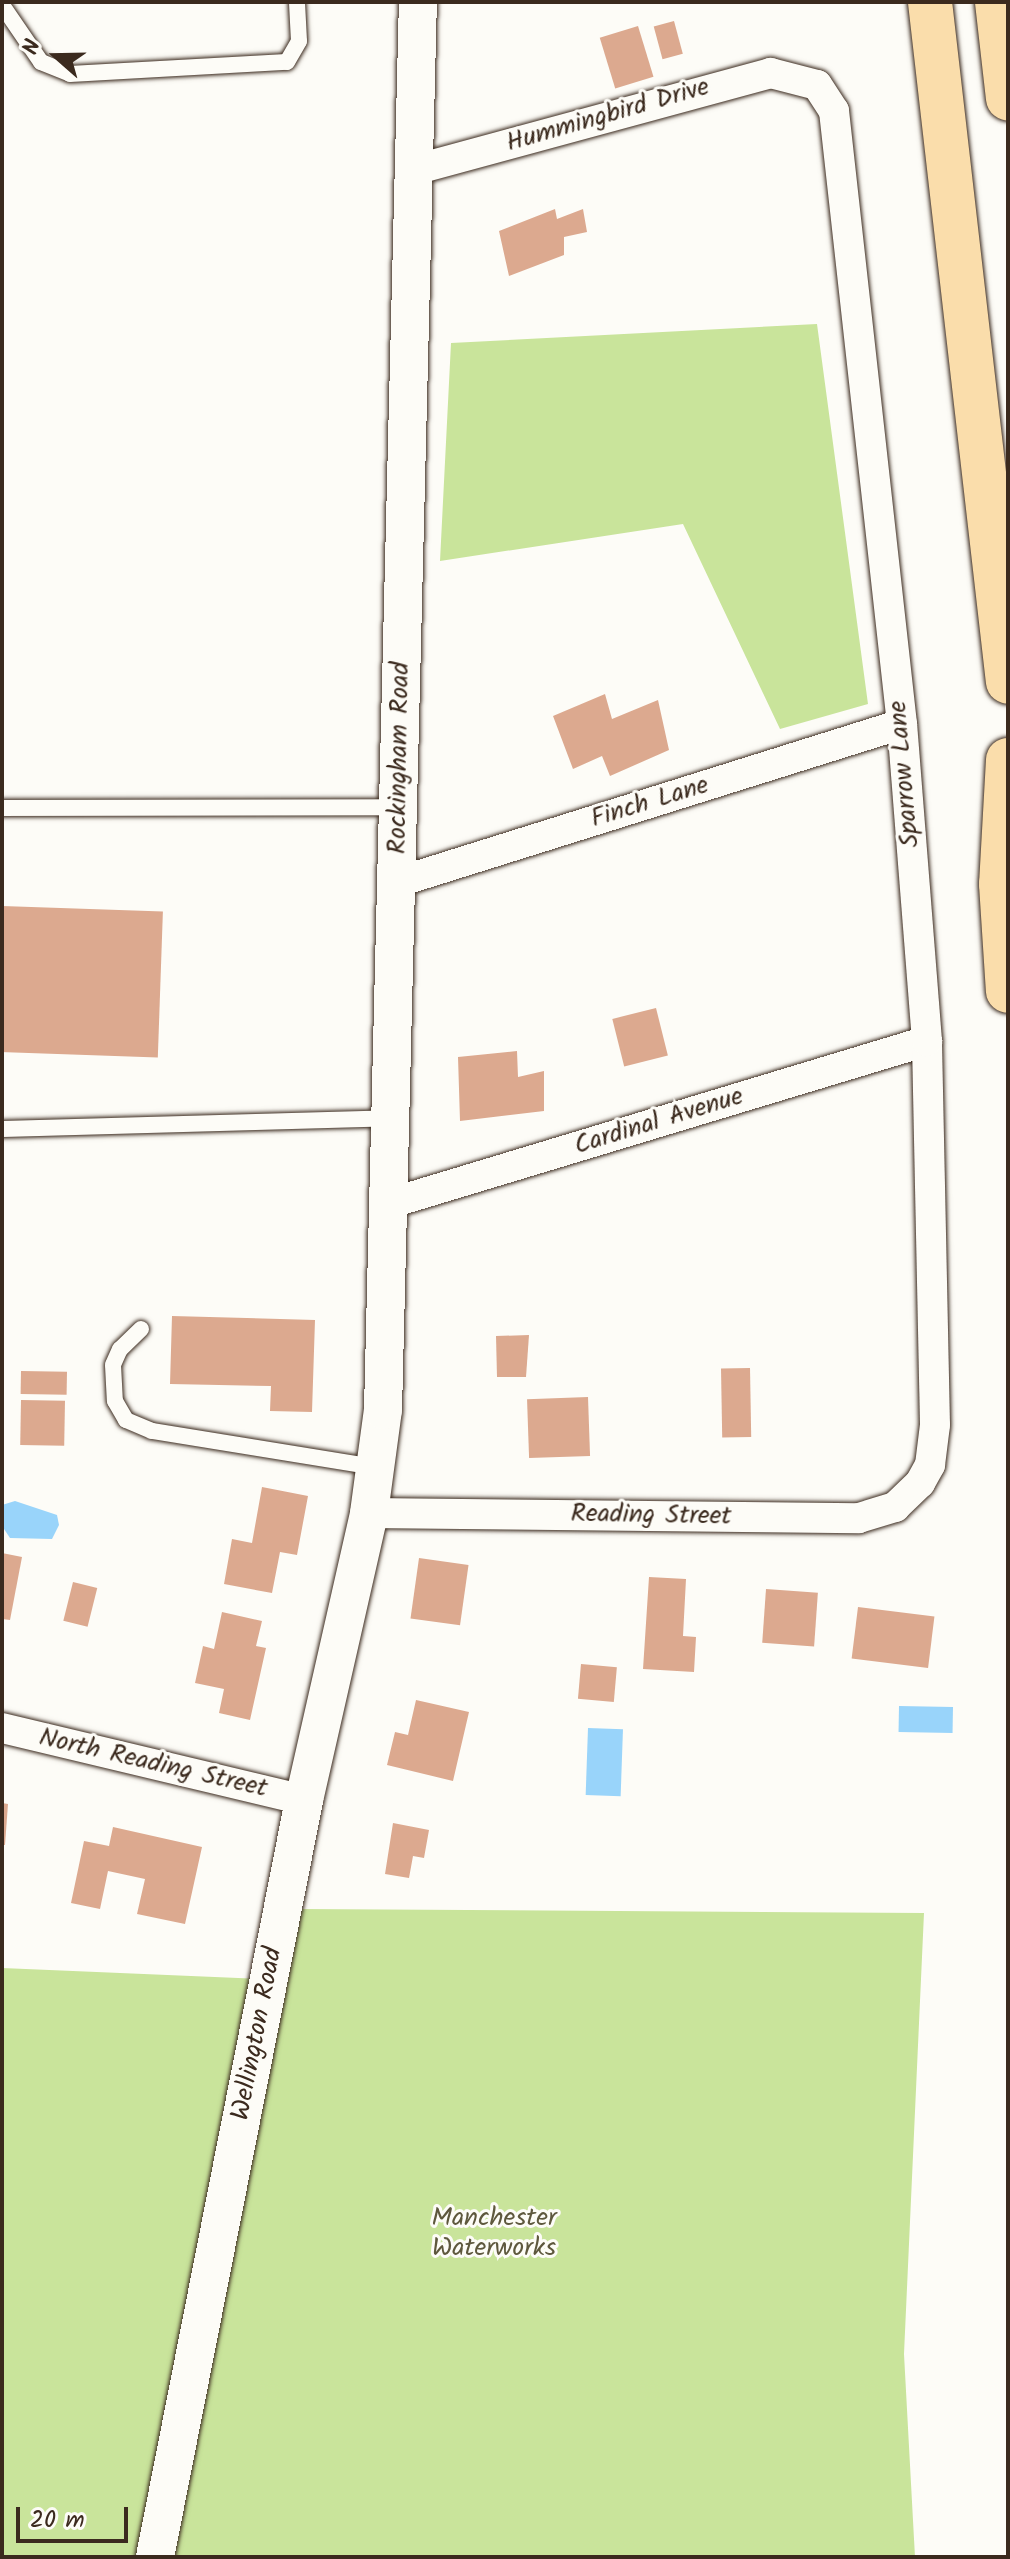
<!DOCTYPE html>
<html>
<head>
<meta charset="utf-8">
<style>
  body { margin:0 }
  #map { position:relative; width:1010px; height:2559px; overflow:hidden; background:#fdfcf7; font-family:Kalam,sans-serif }
  div>[style] { position:absolute }
  [style*='--x'] { left:calc(var(--x)*1px); top:calc(var(--y)*1px); width:calc(var(--w)*1px); rotate:calc(var(--a)*1deg) }
  .green>* { inset:0; background:#c9e49b }
  .water>* { inset:0; background:#99d4fa; transform-origin:0 0 }
  .building>* { inset:0; background:#dca98f; transform-origin:0 0 }
  .roads { filter:drop-shadow(0 0 2px #3b2a1e) drop-shadow(0 0 2px #3b2a1e) }
  .service>* { height:16px; margin:-8px; padding:0 8px; transform-origin:8px; border-radius:8px; background:#fdfcf7 }
  .minor>* { height:30px; margin:-15px; padding:0 15px; transform-origin:15px; border-radius:15px; background:#fdfcf7 }
  .tertiary>* { height:38px; margin:-19px; padding:0 19px; transform-origin:19px; border-radius:19px; background:#fdfcf7 }
  .motorway>* { height:44px; margin:-22px; padding:0 22px; transform-origin:22px; border-radius:22px; background:#faddab }
  span { translate:-50% -50%; white-space:nowrap; text-align:center; line-height:1.15; -webkit-text-stroke:6px #fdfcf7; paint-order:stroke }
  .street-label { font-size:26px; color:#3b2a1e }
  .park-label { font-size:26px; color:#5e583d }
  .frame { position:absolute; inset:0; border:4px solid #3b2a1e; pointer-events:none }
  .north { position:absolute; left:16px; top:16px; width:80px; height:80px; -webkit-text-stroke:6px #fdfcf7; paint-order:stroke; rotate:290deg; font-size:22px; font-weight:700; line-height:32px; text-align:center; color:#3b2a1e }
  .north::after { content:''; display:block; margin:auto; width:28px; height:36px; background:#3b2a1e; clip-path:polygon(50% 0,100% 100%,50% 72%,0 100%) }
  .scale { position:absolute; left:16px; top:2507px; width:112px; height:36px; box-sizing:border-box; border:4px solid #3b2a1e; border-top:0; padding-left:10px; font-size:24px; line-height:28px; white-space:nowrap; color:#3b2a1e; -webkit-text-stroke:6px #fdfcf7; paint-order:stroke }
</style>
</head>
<body>
<div id="map">
  <div class="green">
    <div style="clip-path:polygon(817px 324px,868px 704px,780px 729px,683px 524px,440px 561px,451px 343px)"></div>
    <div style="clip-path:polygon(301px 1909px,924px 1913px,904px 2354px,915px 2557px,2px 2557px,2px 1968px,287px 1980px)"></div>
  </div>
  <div class="water">
    <div style="clip-path:polygon(15px 1501px,57px 1515px,59px 1525px,52px 1539px,10px 1538px,2px 1526px,2px 1505px)"></div>
    <div style="left:899px;top:1706px;width:54px;height:26px;rotate:1deg"></div>
    <div style="left:588px;top:1728px;width:35px;height:67px;rotate:2deg"></div>
  </div>
  <div class="building">
    <div style="left:674px;top:21px;width:34px;height:21px;rotate:75deg"></div>
    <div style="left:638px;top:26px;width:53px;height:40px;rotate:73deg"></div>
    <div style="clip-path:polygon(555px 209px,557px 219px,583px 209px,587px 232px,564px 237px,564px 255px,509px 276px,499px 231px)"></div>
    <div style="clip-path:polygon(605px 694px,612px 719px,658px 700px,669px 750px,610px 776px,602px 756px,573px 769px,553px 716px)"></div>
    <div style="left:2px;top:906px;width:161px;height:146px;rotate:2deg"></div>
    <div style="left:656px;top:1008px;width:49px;height:45px;rotate:76deg"></div>
    <div style="clip-path:polygon(517px 1051px,518px 1077px,544px 1071px,544px 1111px,460px 1121px,458px 1057px)"></div>
    <div style="clip-path:polygon(172px 1316px,315px 1320px,312px 1412px,270px 1411px,271px 1386px,170px 1384px)"></div>
    <div style="clip-path:polygon(529px 1335px,526px 1377px,497px 1377px,496px 1336px)"></div>
    <div style="left:750px;top:1368px;width:69px;height:29px;rotate:89deg"></div>
    <div style="left:21px;top:1371px;width:46px;height:23px;rotate:1deg"></div>
    <div style="left:588px;top:1397px;width:59px;height:61px;rotate:88deg"></div>
    <div style="left:21px;top:1400px;width:44px;height:45px;rotate:1deg"></div>
    <div style="clip-path:polygon(262px 1487px,308px 1496px,297px 1555px,280px 1552px,272px 1593px,224px 1584px,232px 1539px,252px 1543px)"></div>
    <div style="clip-path:polygon(2px 1553px,22px 1557px,10px 1620px,2px 1619px)"></div>
    <div style="left:419px;top:1558px;width:50px;height:61px;rotate:8deg"></div>
    <div style="clip-path:polygon(649px 1577px,686px 1579px,683px 1636px,696px 1637px,694px 1672px,643px 1669px)"></div>
    <div style="left:73px;top:1582px;width:25px;height:40px;rotate:14deg"></div>
    <div style="left:766px;top:1589px;width:52px;height:54px;rotate:4deg"></div>
    <div style="left:858px;top:1607px;width:77px;height:52px;rotate:7deg"></div>
    <div style="clip-path:polygon(222px 1612px,262px 1621px,256px 1646px,266px 1648px,250px 1720px,219px 1713px,224px 1689px,195px 1683px,203px 1646px,214px 1649px)"></div>
    <div style="left:581px;top:1664px;width:36px;height:35px;rotate:5deg"></div>
    <div style="clip-path:polygon(416px 1700px,469px 1712px,453px 1781px,387px 1765px,395px 1732px,408px 1735px)"></div>
    <div style="clip-path:polygon(2px 1803px,8px 1804px,5px 1845px,2px 1845px)"></div>
    <div style="clip-path:polygon(393px 1823px,429px 1830px,424px 1858px,413px 1856px,409px 1878px,385px 1874px)"></div>
    <div style="clip-path:polygon(113px 1827px,202px 1847px,185px 1924px,137px 1914px,145px 1879px,108px 1871px,100px 1909px,71px 1903px,84px 1841px,109px 1846px)"></div>
  </div>
  <div class="roads">
    <div class="service">
      <div style="--x:2;--y:5;--w:69;--a:55.6"></div>
      <div style="--x:41;--y:62;--w:31;--a:22"></div>
      <div style="--x:70;--y:74;--w:217;--a:-3.2"></div>
      <div style="--x:287;--y:62;--w:24;--a:-60"></div>
      <div style="--x:299;--y:41;--w:39;--a:-93"></div>
      <div style="--x:2;--y:808;--w:396;--a:-0.1"></div>
      <div style="--x:2;--y:1129;--w:390;--a:-1.6"></div>
      <div style="--x:141;--y:1329;--w:29;--a:136"></div>
      <div style="--x:120;--y:1349;--w:17;--a:114"></div>
      <div style="--x:113;--y:1365;--w:36;--a:87"></div>
      <div style="--x:115;--y:1401;--w:22;--a:60"></div>
      <div style="--x:126;--y:1420;--w:28;--a:23"></div>
      <div style="--x:152;--y:1431;--w:226;--a:9.2"></div>
    </div>
    <div class="minor">
      <div style="--x:398;--y:882;--w:528;--a:-17.41"></div>
      <div style="--x:391;--y:1203;--w:560;--a:-16.82"></div>
      <div style="--x:369;--y:1513;--w:490;--a:0.6"></div>
      <div style="--x:859;--y:1518;--w:38;--a:-17"></div>
      <div style="--x:895;--y:1507;--w:35;--a:-44"></div>
      <div style="--x:920;--y:1483;--w:21;--a:-61"></div>
      <div style="--x:930;--y:1465;--w:40;--a:-82.9"></div>
      <div style="--x:935;--y:1425;--w:384;--a:-91.2"></div>
      <div style="--x:927;--y:1041;--w:318;--a:-94.5"></div>
      <div style="--x:902;--y:724;--w:617;--a:-96.33"></div>
      <div style="--x:834;--y:111;--w:31;--a:-123"></div>
      <div style="--x:817;--y:85;--w:48;--a:-165.4"></div>
      <div style="--x:771;--y:73;--w:371;--a:164.8"></div>
      <div style="--x:2;--y:1728;--w:310;--a:13.4"></div>
    </div>
    <div class="tertiary">
      <div style="--x:155;--y:2557;--w:772;--a:-78.86"></div>
      <div style="--x:304;--y:1800;--w:294;--a:-77.2"></div>
      <div style="--x:369;--y:1513;--w:104;--a:-82.3"></div>
      <div style="--x:383;--y:1410;--w:1408;--a:-88.58"></div>
    </div>
    <div class="motorway">
      <div style="--x:930;--y:2;--w:684;--a:83.46"></div>
      <div style="--x:997;--y:2;--w:97;--a:83.5"></div>
      <div style="--x:1008;--y:760;--w:124;--a:93.2"></div>
      <div style="--x:1001;--y:884;--w:107;--a:86.3"></div>
    </div>
  </div>
  <div class="street-label">
    <span style="left:608px;top:116px;rotate:-16deg">Hummingbird Drive</span>
    <span style="left:400px;top:758px;rotate:-89deg">Rockingham Road</span>
    <span style="left:905px;top:774px;rotate:-95deg">Sparrow Lane</span>
    <span style="left:650px;top:803px;rotate:-17deg">Finch Lane</span>
    <span style="left:659px;top:1122px;rotate:-17deg">Cardinal Avenue</span>
    <span style="left:651px;top:1516px;rotate:1deg">Reading Street</span>
    <span style="left:153px;top:1764px;rotate:13deg">North Reading Street</span>
    <span style="left:258px;top:2034px;rotate:-79deg">Wellington Road</span>
  </div>
  <div class="park-label">
    <span style="left:494px;top:2234px">Manchester<br>Waterworks</span>
  </div>
  <div class="frame"></div>
  <div class="north">N</div>
  <div class="scale">20 m</div>
</div>
</body>
</html>
